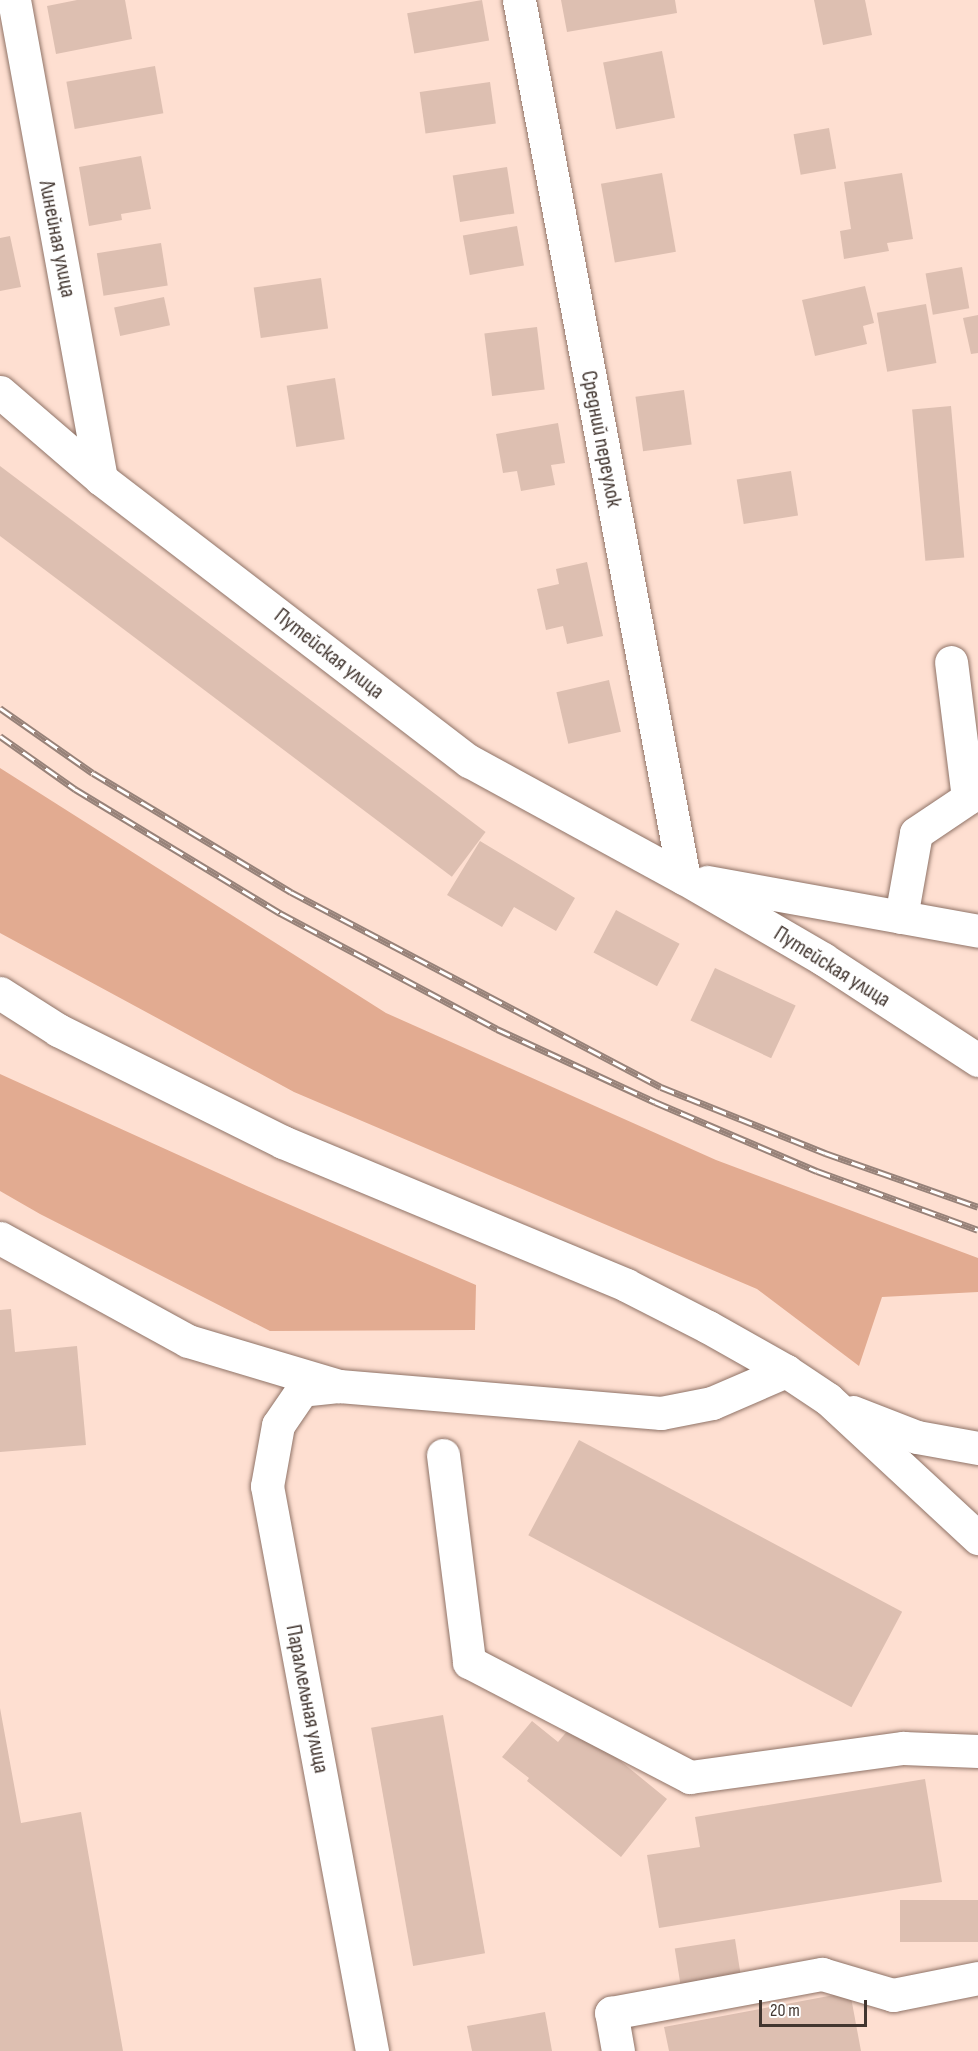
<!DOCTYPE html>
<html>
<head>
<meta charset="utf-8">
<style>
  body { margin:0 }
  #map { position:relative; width:978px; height:2051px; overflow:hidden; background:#fedfd1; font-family:"Sofia Sans Condensed",sans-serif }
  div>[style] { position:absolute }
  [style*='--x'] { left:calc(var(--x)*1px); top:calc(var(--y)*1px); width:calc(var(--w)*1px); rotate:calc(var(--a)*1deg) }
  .green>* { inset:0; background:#e2ab91 }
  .building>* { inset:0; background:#ddbfb1; transform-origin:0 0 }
  .roads { filter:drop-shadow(0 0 2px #8f7367) drop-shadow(0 0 2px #8f7367) }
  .minor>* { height:33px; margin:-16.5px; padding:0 16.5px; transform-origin:16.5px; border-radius:16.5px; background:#fff }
  .major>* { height:33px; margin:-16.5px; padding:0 16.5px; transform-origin:16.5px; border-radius:16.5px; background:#fff }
  .rail>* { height:7px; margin-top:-3.5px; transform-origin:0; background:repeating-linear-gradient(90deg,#fff 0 14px,#978279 0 28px); box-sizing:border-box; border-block:2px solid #978279 }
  span { translate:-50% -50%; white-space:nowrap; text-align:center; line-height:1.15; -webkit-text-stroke:6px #fff; paint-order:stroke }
  .street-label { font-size:22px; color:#423630 }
  .scale { position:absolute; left:759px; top:2000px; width:108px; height:27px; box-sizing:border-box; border:3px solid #423630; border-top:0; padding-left:8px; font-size:18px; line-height:21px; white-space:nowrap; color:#423630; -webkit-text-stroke:4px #fff; paint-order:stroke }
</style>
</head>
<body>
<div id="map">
  <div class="green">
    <div style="clip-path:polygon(0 768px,386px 1013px,716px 1160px,978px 1258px,978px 1292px,882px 1297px,859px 1366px,757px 1289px,294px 1092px,0 933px)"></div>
    <div style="clip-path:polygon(0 1074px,249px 1187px,476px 1285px,475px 1330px,270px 1331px,40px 1214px,0 1191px)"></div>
  </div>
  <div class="building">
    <div style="clip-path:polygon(77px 0,125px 0,132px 39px,56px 54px,47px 6px)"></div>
    <div style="left:482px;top:0;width:41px;height:76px;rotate:80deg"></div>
    <div style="clip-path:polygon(561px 0,675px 0,677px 13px,567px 32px)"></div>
    <div style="clip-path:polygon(814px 0,865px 0,872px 35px,823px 45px)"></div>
    <div style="left:662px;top:51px;width:68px;height:60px;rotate:79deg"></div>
    <div style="left:155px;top:66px;width:48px;height:90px;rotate:80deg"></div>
    <div style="left:490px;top:82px;width:42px;height:71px;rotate:82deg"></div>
    <div style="left:829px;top:128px;width:41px;height:36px;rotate:80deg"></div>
    <div style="clip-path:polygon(141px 156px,151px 209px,121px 214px,122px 220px,89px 226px,79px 167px)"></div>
    <div style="left:507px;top:167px;width:47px;height:55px;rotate:81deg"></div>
    <div style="left:662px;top:173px;width:80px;height:62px;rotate:80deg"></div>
    <div style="clip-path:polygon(902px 173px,913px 239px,887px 243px,889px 251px,844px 259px,840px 231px,851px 229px,844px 182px)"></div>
    <div style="left:517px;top:226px;width:40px;height:55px;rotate:80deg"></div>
    <div style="clip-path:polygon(10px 236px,21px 287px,0 291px,0 238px)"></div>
    <div style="left:161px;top:243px;width:43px;height:65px;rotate:81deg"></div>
    <div style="left:962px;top:267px;width:42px;height:37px;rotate:80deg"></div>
    <div style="left:321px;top:278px;width:51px;height:68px;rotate:82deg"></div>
    <div style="clip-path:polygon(865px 286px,874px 323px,863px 326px,867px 344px,815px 356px,802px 300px)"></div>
    <div style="left:164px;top:297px;width:29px;height:51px;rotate:78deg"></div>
    <div style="left:926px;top:304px;width:60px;height:50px;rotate:80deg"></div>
    <div style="clip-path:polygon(978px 315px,978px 353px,971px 354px,963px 318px)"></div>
    <div style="left:537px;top:327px;width:63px;height:53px;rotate:83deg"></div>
    <div style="left:335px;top:378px;width:62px;height:49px;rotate:81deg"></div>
    <div style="left:684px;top:390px;width:55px;height:49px;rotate:82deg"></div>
    <div style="left:951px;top:406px;width:152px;height:39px;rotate:85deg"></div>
    <div style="clip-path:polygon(558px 423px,565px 463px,551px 465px,555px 485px,521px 491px,517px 471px,503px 473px,496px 434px)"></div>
    <div style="left:0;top:466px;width:608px;height:56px;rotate:37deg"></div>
    <div style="left:791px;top:471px;width:45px;height:55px;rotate:81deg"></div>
    <div style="clip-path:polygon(587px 562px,603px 636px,567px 644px,563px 626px,546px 630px,537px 589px,559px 584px,556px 569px)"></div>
    <div style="left:609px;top:680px;width:53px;height:54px;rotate:77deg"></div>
    <div style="clip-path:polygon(480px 841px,575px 898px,556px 931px,514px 907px,502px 927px,447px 895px)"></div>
    <div style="left:616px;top:910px;width:72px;height:48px;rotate:28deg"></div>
    <div style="left:715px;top:968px;width:89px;height:58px;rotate:25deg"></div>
    <div style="clip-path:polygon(11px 1309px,15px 1352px,77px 1346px,86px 1445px,0 1452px,0 1310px)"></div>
    <div style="left:579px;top:1440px;width:366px;height:108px;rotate:28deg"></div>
    <div style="clip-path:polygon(0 1708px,21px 1823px,81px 1812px,123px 2051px,0 2051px)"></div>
    <div style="left:443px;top:1715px;width:242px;height:73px;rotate:80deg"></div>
    <div style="clip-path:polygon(532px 1721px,558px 1742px,574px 1723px,667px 1799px,621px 1857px,527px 1781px,529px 1778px,502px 1757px)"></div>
    <div style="clip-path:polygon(925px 1779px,942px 1882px,659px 1928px,647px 1855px,700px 1847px,695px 1817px)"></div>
    <div style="left:978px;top:1900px;width:42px;height:78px;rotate:90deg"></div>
    <div style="left:735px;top:1939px;width:38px;height:61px;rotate:81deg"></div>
    <div style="clip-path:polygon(850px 1992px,861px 2051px,669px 2051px,664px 2027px)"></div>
    <div style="clip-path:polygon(545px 2012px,552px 2051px,472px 2051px,467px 2026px)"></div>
  </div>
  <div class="roads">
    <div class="minor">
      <div style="--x:14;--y:0;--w:487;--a:79.7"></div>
      <div style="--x:519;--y:0;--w:893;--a:79.36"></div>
      <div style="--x:901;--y:917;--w:85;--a:-79.9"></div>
      <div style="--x:916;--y:833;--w:63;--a:-33.9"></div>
      <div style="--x:968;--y:798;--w:137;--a:-97.1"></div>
      <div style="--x:0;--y:1238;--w:214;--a:28.7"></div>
      <div style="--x:188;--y:1341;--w:158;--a:16.6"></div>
      <div style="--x:339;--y:1386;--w:323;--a:4.8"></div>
      <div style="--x:661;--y:1413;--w:52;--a:-11.1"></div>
      <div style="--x:712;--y:1403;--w:81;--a:-23.4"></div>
      <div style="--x:338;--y:1386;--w:36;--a:174"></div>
      <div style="--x:302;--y:1390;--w:42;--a:124.4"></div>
      <div style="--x:278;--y:1425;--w:62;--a:100.2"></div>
      <div style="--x:267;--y:1486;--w:575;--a:79.47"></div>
      <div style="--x:443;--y:1455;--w:209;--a:82.8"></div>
      <div style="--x:469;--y:1662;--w:249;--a:27.5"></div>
      <div style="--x:690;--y:1777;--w:215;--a:-7.8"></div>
      <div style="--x:903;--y:1748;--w:75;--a:2.3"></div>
      <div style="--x:618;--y:2051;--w:39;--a:-100"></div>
      <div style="--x:611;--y:2013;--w:215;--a:-10.5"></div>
      <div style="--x:822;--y:1974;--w:74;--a:16.5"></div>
      <div style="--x:893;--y:1995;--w:87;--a:-11.3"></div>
    </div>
    <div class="major">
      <div style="--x:0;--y:392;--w:133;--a:40.7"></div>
      <div style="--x:101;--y:479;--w:464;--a:37.5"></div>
      <div style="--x:469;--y:761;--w:245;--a:28.6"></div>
      <div style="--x:684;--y:878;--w:161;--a:30.2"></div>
      <div style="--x:823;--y:959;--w:185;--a:33.1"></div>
      <div style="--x:707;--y:882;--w:275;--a:10.2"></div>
      <div style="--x:0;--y:993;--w:69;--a:32.5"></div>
      <div style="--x:58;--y:1030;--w:251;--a:26.5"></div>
      <div style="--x:283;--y:1142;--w:372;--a:22.6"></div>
      <div style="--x:626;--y:1285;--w:92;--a:27.1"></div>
      <div style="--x:708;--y:1327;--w:90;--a:29.4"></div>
      <div style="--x:786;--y:1371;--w:50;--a:33.7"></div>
      <div style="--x:828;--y:1399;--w:205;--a:42.8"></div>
      <div style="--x:853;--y:1412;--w:69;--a:21.3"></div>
      <div style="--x:917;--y:1437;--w:62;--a:10.2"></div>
    </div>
  </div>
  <div class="rail">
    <div style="--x:0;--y:708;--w:113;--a:35"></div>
    <div style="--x:93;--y:773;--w:231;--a:31"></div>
    <div style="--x:291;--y:892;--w:418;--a:27.8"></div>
    <div style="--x:661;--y:1087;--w:177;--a:21.9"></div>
    <div style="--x:825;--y:1153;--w:162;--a:19.4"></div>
    <div style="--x:0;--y:736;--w:92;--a:35.2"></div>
    <div style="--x:75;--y:789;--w:240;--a:31.2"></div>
    <div style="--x:280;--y:913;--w:246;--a:28.1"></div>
    <div style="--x:497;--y:1029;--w:174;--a:24.8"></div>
    <div style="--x:655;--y:1102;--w:176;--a:23.1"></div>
    <div style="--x:817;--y:1171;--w:171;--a:20.1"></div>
  </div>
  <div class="street-label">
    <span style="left:57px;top:239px;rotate:79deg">Линейная улица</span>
    <span style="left:601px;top:439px;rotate:79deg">Средний переулок</span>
    <span style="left:329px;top:654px;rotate:38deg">Путейская улица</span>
    <span style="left:832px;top:967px;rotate:32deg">Путейская улица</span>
    <span style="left:307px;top:1699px;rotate:79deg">Параллельная улица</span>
  </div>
  <div class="scale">20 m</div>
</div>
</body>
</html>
